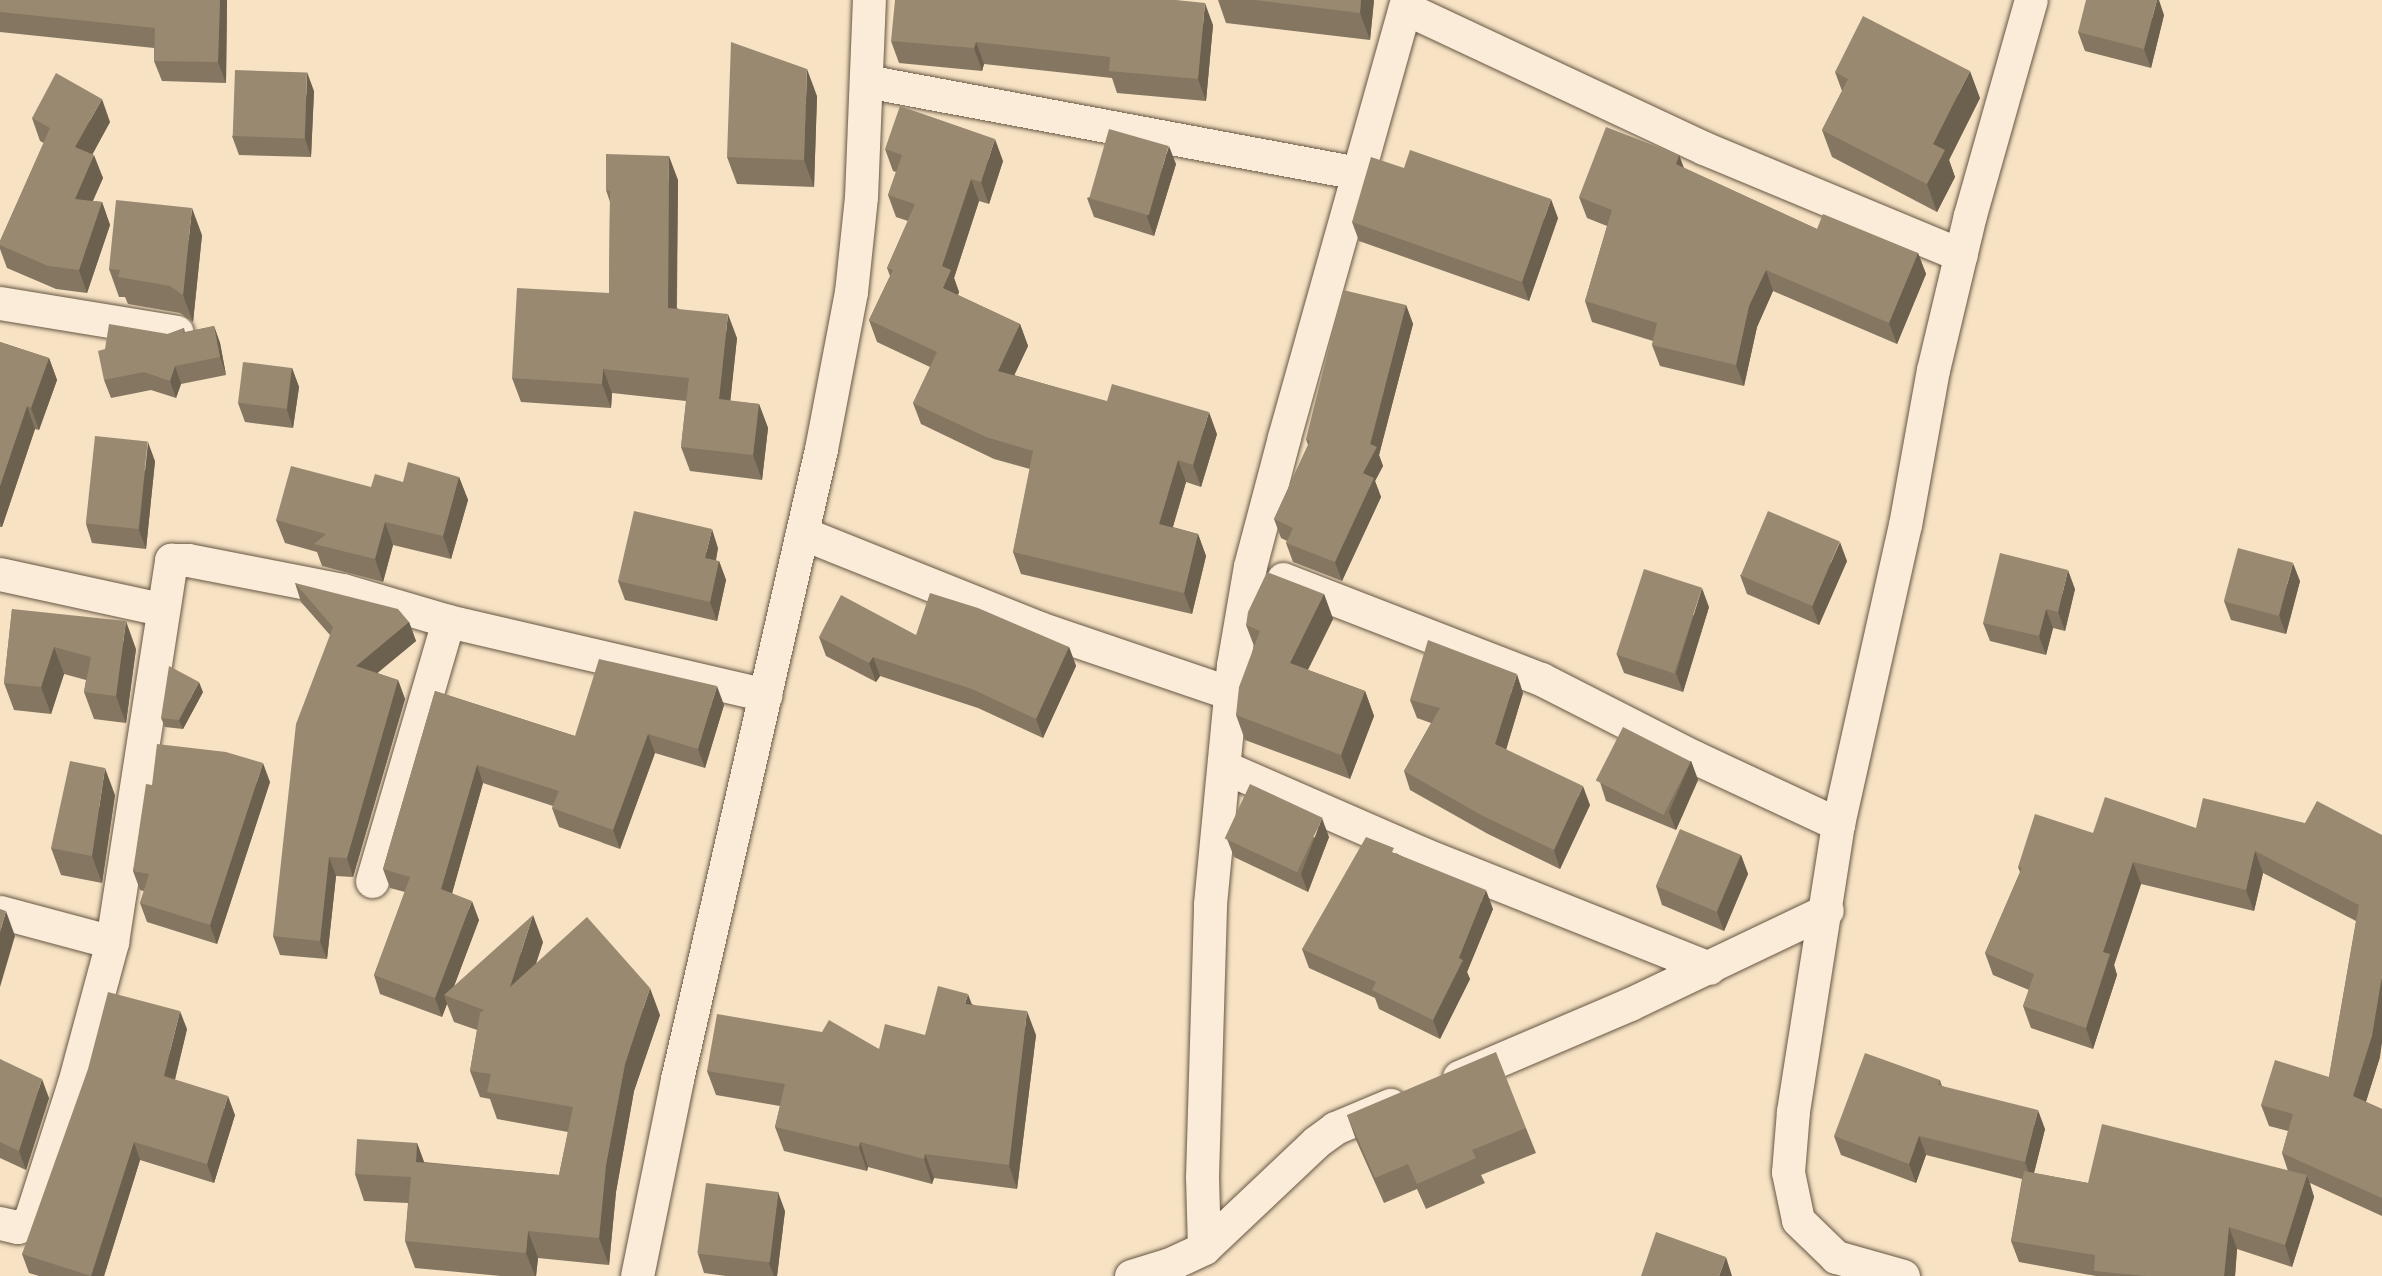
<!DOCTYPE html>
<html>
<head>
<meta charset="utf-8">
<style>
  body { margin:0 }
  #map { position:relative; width:2382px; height:1276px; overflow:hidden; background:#f7e2c4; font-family:"IM FELL English",serif }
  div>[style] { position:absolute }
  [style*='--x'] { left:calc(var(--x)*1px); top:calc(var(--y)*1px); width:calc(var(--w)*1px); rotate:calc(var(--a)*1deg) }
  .roads { filter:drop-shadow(0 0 2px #665743) drop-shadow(0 0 2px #665743) }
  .street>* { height:33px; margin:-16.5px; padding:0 16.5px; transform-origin:16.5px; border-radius:16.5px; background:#faecd9 }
  .wall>* { inset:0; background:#847661 }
  .shaded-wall>* { inset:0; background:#6c604f }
  .building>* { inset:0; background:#9a8971; transform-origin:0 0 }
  span { translate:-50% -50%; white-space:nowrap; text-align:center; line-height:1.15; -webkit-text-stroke:6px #faecd9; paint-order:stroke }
</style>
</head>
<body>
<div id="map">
  <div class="roads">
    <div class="street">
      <div style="--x:1405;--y:8;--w:330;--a:25.1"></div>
      <div style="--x:1704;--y:148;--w:278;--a:22.6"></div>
      <div style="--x:866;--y:81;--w:500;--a:10.6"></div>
      <div style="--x:0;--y:303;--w:179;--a:9.3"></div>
      <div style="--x:802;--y:533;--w:255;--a:21.8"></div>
      <div style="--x:1039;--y:628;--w:202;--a:18.8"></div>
      <div style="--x:0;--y:574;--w:165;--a:12.3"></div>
      <div style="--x:1283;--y:579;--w:277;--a:21.2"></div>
      <div style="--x:1541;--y:679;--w:172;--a:27"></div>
      <div style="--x:1694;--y:757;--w:159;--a:25"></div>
      <div style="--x:1224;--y:767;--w:217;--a:23.6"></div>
      <div style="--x:1423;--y:854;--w:308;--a:21.7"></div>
      <div style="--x:372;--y:881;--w:271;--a:-73.7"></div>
      <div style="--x:0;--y:912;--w:116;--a:15"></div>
      <div style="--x:1459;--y:1077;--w:186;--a:-23.1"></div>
      <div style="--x:1630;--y:1004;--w:218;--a:-25.5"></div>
      <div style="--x:0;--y:1223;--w:18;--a:13"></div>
      <div style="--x:18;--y:1227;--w:14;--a:-30"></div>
      <div style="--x:30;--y:1220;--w:144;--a:-72.2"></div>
      <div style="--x:74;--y:1083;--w:146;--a:-74.9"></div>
      <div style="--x:112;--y:942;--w:387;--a:-81.2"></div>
      <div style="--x:171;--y:560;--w:17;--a:0"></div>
      <div style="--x:188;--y:560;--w:158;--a:11"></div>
      <div style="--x:343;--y:590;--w:109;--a:16.4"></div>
      <div style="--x:448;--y:621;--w:326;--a:13.1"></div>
      <div style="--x:1204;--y:1248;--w:71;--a:-91.6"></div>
      <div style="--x:1202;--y:1177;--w:273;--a:-88.3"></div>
      <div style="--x:1210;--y:904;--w:240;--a:-84.5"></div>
      <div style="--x:1233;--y:665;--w:100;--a:-80.3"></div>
      <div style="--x:1250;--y:566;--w:133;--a:-75.2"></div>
      <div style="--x:1284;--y:437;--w:454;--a:-74.3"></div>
      <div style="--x:637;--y:1276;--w:201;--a:-78.5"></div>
      <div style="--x:677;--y:1079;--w:646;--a:-77.12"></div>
      <div style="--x:821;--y:449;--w:160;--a:-79.2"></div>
      <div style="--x:851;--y:292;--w:96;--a:-84"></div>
      <div style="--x:861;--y:197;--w:197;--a:-87.7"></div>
      <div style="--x:1131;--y:1276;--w:39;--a:-17"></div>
      <div style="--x:1168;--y:1265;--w:40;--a:-25"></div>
      <div style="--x:1204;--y:1248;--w:154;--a:-43.4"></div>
      <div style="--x:1316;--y:1142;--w:24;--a:-36"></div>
      <div style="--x:1335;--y:1128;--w:60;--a:-22.7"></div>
      <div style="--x:1903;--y:1276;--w:70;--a:-164.2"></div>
      <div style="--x:1836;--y:1257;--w:53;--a:-135.8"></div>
      <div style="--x:1798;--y:1220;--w:49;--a:-101.8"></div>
      <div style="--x:1788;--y:1172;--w:61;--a:-85.3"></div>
      <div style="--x:1793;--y:1111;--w:291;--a:-81.1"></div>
      <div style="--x:1838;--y:824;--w:306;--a:-77.4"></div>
      <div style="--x:1905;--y:525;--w:158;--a:-79.8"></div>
      <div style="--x:1933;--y:370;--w:159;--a:-76.6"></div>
      <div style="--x:1970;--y:215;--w:223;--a:-74.2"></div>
    </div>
  </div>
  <div class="wall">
    <div style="clip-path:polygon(0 0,227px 0,226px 83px,162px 81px,154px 61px,154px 48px,0 32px)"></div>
    <div style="clip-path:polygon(1218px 0,1374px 0,1370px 40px,1226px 23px)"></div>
    <div style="clip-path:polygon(2164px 15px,2151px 68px,2085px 51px,2078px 32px)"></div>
    <div style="clip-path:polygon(1213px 25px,1206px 101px,1117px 93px,1112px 78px,984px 64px,982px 71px,899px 63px,891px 41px)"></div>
    <div style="clip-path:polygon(1835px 72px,1980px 98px,1949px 160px,1955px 177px,1937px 212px,1832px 157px,1822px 130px,1842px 91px)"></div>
    <div style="clip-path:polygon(314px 91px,311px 157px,239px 155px,232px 136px)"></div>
    <div style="clip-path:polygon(817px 96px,814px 187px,737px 184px,727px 157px)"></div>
    <div style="clip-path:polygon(32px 118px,110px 122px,92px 154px,103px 178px,93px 201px,102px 202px,110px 225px,87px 293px,56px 289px,7px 268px,0 249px,0 241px,44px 143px,40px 141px)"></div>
    <div style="clip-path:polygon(885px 149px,1003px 161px,989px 204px,979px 201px,954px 278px,959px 292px,958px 295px,1020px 324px,1028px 346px,1014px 375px,1217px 434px,1201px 487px,1186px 482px,1173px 527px,1198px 534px,1206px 556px,1192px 614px,1021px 574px,1013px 552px,1030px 469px,994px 459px,921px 424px,913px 403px,930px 367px,877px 342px,869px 320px,890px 276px,887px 268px,908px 221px,896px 217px,888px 195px,896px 172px,893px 171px)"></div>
    <div style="clip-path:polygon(1679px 155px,1684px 168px,1817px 229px,1918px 253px,1926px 274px,1897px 344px,1773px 291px,1757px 327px,1744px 386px,1660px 366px,1652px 345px,1653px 341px,1592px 322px,1585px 301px,1607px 226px,1587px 218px,1579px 197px)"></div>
    <div style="clip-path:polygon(1176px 164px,1154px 236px,1094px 217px,1087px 198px)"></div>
    <div style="clip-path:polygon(678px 180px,677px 308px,737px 338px,730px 401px,759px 404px,768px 428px,762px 480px,690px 471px,681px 447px,686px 401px,612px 393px,611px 408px,521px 402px,512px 378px,609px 293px,610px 202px,606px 190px)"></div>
    <div style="clip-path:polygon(1558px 218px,1529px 301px,1359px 241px,1352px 222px)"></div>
    <div style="clip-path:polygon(202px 235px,193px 322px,180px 313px,128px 304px,125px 297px,119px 297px,109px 269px)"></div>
    <div style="clip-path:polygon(1406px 305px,1413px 324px,1379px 455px,1383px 466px,1375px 481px,1381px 497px,1342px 581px,1293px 562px,1286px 543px,1287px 541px,1281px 538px,1274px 519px,1308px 445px,1306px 439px)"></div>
    <div style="clip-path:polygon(214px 326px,220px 343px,226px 375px,181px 384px,176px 398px,151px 390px,111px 398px,104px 380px,168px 334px,184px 328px,185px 332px)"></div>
    <div style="clip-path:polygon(0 342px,49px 358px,57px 380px,39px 430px,35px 429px,2px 527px,0 527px)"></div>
    <div style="clip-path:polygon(292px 368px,299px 387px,293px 428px,245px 422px,238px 403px)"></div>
    <div style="clip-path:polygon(155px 461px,146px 549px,92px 543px,86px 524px)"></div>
    <div style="clip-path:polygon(459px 477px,468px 500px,451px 559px,393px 545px,383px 582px,322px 566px,317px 552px,285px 543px,276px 520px,371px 487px,403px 482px)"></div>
    <div style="clip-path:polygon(718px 548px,716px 561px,719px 561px,726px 580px,717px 621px,625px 600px,618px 581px)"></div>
    <div style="clip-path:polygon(1847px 561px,1819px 625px,1747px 594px,1740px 575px)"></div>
    <div style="clip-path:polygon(2300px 581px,2286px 634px,2231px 620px,2224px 601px)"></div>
    <div style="clip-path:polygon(295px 583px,409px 622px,416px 641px,377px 673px,398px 680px,405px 699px,353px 877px,336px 876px,327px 959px,280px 955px,273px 936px,330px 635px,301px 602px)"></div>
    <div style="clip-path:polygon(2075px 589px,2065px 631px,2053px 628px,2046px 655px,1990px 641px,1983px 623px)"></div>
    <div style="clip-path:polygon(1324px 594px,1333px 619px,1308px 670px,1365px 691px,1374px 716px,1350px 779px,1245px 740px,1236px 715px,1254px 646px,1246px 625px)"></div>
    <div style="clip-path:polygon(1709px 607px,1683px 692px,1624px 673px,1617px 655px)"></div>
    <div style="clip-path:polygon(12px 609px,136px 649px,126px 723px,94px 719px,84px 692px,86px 680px,64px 674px,51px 714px,14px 710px,4px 683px)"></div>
    <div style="clip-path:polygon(916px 635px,1069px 647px,1076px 666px,1043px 738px,978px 708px,880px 676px,876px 682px,826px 656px,819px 637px)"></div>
    <div style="clip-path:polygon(435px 691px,575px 736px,724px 705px,705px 768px,655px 753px,620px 849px,559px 827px,552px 808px,553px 806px,483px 783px,452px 893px,479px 920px,454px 986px,543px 942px,536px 963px,660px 1015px,634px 1091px,616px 1192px,609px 1265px,538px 1258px,536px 1276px,501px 1276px,415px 1268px,405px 1241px,408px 1203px,364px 1201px,355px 1174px,417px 1143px,424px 1162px,559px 1175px,568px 1132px,497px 1119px,490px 1099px,480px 1097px,470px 1071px,477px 1030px,454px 1022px,447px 1004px,442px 1017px,380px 994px,374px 975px,405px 892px,390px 888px,383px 869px)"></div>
    <div style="clip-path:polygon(203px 692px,183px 729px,165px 727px,161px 718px)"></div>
    <div style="clip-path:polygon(1523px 693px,1506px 750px,1590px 805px,1560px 869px,1488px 834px,1410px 790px,1404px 771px,1431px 723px,1417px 718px,1410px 700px)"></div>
    <div style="clip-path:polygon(1691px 761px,1698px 780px,1676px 830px,1606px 801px,1600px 782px)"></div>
    <div style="clip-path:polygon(270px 782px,217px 944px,147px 922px,140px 903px,144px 891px,140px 890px,133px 871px,152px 785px)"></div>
    <div style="clip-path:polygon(115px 795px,102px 883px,61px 875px,51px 848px)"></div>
    <div style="clip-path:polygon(2305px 823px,2382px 835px,2380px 1057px,2366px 1102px,2382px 1109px,2382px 1216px,2310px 1183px,2314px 1197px,2292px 1267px,2237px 1249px,2235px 1276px,2096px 1276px,2019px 1262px,2011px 1241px,2022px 1179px,1926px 1155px,1916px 1183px,1841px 1155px,1834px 1136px,1940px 1080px,1942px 1086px,2045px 1129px,2034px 1173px,2088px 1183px,2288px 1171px,2282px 1153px,2288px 1131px,2269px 1126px,2261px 1105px,2329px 1077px,2356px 921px,2263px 873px,2254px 911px,2141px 884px,2114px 965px,2117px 975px,2093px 1049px,2031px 1028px,2023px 1006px,2029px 990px,1993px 975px,1985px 953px,2020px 872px,2018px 867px,2093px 833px)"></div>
    <div style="clip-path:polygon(1329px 837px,1308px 892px,1234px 857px,1227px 839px)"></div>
    <div style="clip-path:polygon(1396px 853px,1493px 909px,1467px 972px,1470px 979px,1440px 1039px,1379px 1009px,1375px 998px,1309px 968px,1302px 949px)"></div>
    <div style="clip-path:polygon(1741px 855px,1748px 874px,1724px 931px,1662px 905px,1656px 886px)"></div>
    <div style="clip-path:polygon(972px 1004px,1036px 1035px,1017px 1189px,934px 1178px,932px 1184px,868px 1167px,867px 1171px,784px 1151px,775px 1127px,780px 1106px,716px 1095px,707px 1071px,822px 1032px,879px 1049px,925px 1035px)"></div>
    <div style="clip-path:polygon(187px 1029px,175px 1080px,235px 1115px,214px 1183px,140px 1160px,104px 1276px,39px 1276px,29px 1273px,22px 1254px)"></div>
    <div style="clip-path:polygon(0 1059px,49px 1098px,26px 1170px,0 1158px)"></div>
    <div style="clip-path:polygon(1347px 1115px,1526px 1128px,1536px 1153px,1481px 1175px,1485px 1183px,1426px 1209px,1417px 1189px,1384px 1203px,1356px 1140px)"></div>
    <div style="clip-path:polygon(785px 1211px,777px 1276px,726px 1276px,704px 1273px,698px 1254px)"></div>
  </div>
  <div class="shaded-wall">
    <div style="clip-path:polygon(220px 0,227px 0,226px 83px,218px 62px)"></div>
    <div style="clip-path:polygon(1361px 0,1374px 0,1370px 40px,1360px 13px)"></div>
    <div style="clip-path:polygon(2157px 0,2159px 0,2164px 15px,2151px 68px,2144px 49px)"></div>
    <div style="clip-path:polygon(1205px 3px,1213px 25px,1206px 101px,1198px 79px)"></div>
    <div style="clip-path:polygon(976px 42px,984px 64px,982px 71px,974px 48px)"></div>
    <div style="clip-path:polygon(807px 69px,817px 96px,814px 187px,804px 160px)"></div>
    <div style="clip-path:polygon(1970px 71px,1980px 98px,1949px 160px,1955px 177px,1937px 212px,1927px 184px,1933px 144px)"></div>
    <div style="clip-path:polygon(307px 72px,314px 91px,311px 157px,305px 138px)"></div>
    <div style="clip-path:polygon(102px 99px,110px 122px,84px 170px,75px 147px)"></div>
    <div style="clip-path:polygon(995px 139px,1003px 161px,989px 204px,981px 182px)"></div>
    <div style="clip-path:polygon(1169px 146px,1176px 164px,1154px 236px,1147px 217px)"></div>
    <div style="clip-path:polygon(94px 155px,103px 178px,83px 222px,75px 199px)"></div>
    <div style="clip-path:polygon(1679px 155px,1687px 177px,1676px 164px)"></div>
    <div style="clip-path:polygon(669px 156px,678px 180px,676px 332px,668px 308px)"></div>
    <div style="clip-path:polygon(971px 179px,979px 201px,954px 278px,959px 292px,951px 310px,943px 288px,942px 266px)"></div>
    <div style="clip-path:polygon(1551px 199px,1558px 218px,1529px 301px,1522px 282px)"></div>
    <div style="clip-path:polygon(102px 202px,110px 225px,87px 293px,79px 270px)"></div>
    <div style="clip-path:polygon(192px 208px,202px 235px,193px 322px,183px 295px)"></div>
    <div style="clip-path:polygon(1918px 253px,1926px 274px,1897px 344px,1889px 323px)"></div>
    <div style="clip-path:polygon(1766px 270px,1773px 291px,1757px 327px,1744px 386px,1736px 365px,1749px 306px)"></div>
    <div style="clip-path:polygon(1406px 305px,1413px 324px,1379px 455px,1383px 466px,1375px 481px,1381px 497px,1342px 581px,1335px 562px,1363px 473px)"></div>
    <div style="clip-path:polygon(728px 314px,737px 338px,728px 423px,719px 399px)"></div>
    <div style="clip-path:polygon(1020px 324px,1028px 346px,1006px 393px,998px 371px)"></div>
    <div style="clip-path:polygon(214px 326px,220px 343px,226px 375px,220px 357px)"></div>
    <div style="clip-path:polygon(49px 358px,57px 380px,39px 430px,31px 408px)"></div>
    <div style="clip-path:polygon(175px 366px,181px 384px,176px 398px,170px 381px)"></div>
    <div style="clip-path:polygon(292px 368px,299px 387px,293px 428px,287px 410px)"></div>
    <div style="clip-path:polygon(603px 369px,612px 393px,611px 408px,602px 384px)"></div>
    <div style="clip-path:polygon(759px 404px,768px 428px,762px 480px,753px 455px)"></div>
    <div style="clip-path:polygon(27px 406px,35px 429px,2px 527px,0 522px,0 486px)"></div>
    <div style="clip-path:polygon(1209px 412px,1217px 434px,1201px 487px,1193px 465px)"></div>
    <div style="clip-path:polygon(148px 442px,155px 461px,146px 549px,139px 530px)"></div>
    <div style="clip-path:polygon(1178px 460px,1186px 482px,1167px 546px,1159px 524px)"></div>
    <div style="clip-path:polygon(459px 477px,468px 500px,451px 559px,443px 536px)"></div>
    <div style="clip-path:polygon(385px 522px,393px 545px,383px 582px,375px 559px)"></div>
    <div style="clip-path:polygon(712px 529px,718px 548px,712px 577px,705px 558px)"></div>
    <div style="clip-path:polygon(1198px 534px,1206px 556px,1192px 614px,1184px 593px)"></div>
    <div style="clip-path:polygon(1840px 542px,1847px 561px,1819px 625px,1812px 606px)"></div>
    <div style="clip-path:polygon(719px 561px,726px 580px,717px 621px,710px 602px)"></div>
    <div style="clip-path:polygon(2293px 563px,2300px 581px,2286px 634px,2279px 615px)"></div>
    <div style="clip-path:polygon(2068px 570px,2075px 589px,2065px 631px,2058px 612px)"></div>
    <div style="clip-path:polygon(1702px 588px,1709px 607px,1683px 692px,1676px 673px)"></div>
    <div style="clip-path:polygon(1324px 594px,1333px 619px,1299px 687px,1290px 663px)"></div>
    <div style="clip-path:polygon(2046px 609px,2053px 628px,2046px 655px,2039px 636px)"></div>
    <div style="clip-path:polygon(126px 621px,136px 649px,126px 723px,116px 696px)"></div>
    <div style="clip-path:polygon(409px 622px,416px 641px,363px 685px,356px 666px)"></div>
    <div style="clip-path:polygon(54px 647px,64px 674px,51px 714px,41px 687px)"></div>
    <div style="clip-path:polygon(1069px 647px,1076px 666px,1043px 738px,1036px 719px)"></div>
    <div style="clip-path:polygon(873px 657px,880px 676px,876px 682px,869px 663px)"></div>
    <div style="clip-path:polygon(1517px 674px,1523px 693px,1502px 763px,1495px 744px)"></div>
    <div style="clip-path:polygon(398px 680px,405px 699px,353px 877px,347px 858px)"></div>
    <div style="clip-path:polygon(199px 682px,203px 692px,183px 729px,179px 720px)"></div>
    <div style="clip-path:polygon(717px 686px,724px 705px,705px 768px,698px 749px)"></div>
    <div style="clip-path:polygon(1365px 691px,1374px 716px,1350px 779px,1341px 755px)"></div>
    <div style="clip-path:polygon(648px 734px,655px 753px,620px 849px,613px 830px)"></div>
    <div style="clip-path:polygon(1691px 761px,1698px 780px,1676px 830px,1669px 812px)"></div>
    <div style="clip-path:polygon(263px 763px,270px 782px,217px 944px,210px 925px)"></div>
    <div style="clip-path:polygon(477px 765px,483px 783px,448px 908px,441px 889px)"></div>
    <div style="clip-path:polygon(105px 768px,115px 795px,102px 883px,92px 856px)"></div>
    <div style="clip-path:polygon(1583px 786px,1590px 805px,1560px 869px,1554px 850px)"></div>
    <div style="clip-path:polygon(1322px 818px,1329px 837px,1308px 892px,1301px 874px)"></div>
    <div style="clip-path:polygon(2255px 851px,2263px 873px,2254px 911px,2246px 890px)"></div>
    <div style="clip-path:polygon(1741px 855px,1748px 874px,1724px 931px,1717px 912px)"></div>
    <div style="clip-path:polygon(329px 857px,336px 876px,327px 959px,320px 941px)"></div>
    <div style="clip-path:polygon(2133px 862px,2141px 884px,2114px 965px,2117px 975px,2093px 1049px,2086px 1028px,2103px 952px)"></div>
    <div style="clip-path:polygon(1486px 890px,1493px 909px,1467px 972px,1470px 979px,1440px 1039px,1433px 1020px)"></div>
    <div style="clip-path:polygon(472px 901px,479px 920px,450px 997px,444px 995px,447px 1004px,442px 1017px,435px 998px)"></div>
    <div style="clip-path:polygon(6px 911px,15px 936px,0 987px,0 932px)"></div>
    <div style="clip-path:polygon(533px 915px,543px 942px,520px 1013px,510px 987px)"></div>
    <div style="clip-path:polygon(2382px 976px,2382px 1043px,2380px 1057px,2361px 1117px,2353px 1096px)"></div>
    <div style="clip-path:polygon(650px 988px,660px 1015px,634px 1091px,616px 1192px,609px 1265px,599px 1238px,606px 1165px,625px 1064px)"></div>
    <div style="clip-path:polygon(968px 994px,977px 1018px,965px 1004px)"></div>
    <div style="clip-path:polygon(180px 1011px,187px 1029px,171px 1095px,164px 1076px)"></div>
    <div style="clip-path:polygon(1027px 1011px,1036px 1035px,1017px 1189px,1009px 1165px)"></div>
    <div style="clip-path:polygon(42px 1079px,49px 1098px,26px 1170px,19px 1151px)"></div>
    <div style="clip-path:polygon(228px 1096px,235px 1115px,214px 1183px,207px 1164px)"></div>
    <div style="clip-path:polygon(2038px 1110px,2045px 1129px,2032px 1181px,2025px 1162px)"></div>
    <div style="clip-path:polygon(1919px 1136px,1926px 1155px,1916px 1183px,1909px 1164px)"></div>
    <div style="clip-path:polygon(134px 1142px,140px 1160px,104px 1276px,91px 1276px)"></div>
    <div style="clip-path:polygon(860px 1142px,868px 1167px,867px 1171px,859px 1147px)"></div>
    <div style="clip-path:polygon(417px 1143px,427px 1170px,416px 1162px)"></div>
    <div style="clip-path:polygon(925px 1154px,934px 1178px,932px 1184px,924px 1159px)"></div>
    <div style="clip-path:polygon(2307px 1175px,2314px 1197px,2292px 1267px,2285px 1245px)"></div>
    <div style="clip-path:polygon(778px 1192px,785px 1211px,777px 1276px,774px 1276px,769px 1263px)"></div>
    <div style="clip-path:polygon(2229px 1227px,2237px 1249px,2235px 1276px,2224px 1276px)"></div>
    <div style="clip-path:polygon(528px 1231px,538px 1258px,536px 1276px,535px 1276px,526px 1253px)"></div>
    <div style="clip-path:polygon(1726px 1257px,1732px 1276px,1719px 1276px)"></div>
  </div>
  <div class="building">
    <div style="clip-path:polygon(0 0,220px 0,218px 62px,154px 61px,155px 28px,0 12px)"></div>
    <div style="clip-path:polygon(895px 0,1176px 0,1205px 3px,1198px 79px,1109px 71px,1110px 57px,976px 42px,974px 48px,891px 41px)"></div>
    <div style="clip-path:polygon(1254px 0,1361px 0,1360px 13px)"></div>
    <div style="clip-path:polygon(2086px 0,2157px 0,2144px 49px,2078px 32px)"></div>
    <div style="clip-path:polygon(1863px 16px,1970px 71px,1933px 144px,1945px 150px,1927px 184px,1822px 130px,1848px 79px,1835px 72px)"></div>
    <div style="clip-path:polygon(731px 42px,807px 69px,804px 160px,727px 157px)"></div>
    <div style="left:235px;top:70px;width:72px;height:66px;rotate:2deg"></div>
    <div style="clip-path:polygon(56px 73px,102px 99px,75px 147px,94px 155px,75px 199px,102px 202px,79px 270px,48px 266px,0 245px,0 241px,50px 128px,32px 118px)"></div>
    <div style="clip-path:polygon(900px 106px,995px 139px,981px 182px,971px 179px,942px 266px,951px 270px,943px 288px,1020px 324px,998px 371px,1107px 401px,1112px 384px,1209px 412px,1193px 465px,1178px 460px,1159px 524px,1198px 534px,1184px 593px,1013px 552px,1033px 451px,986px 437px,913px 403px,937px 352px,869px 320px,893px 270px,887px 268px,915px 204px,888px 195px,902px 155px,885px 149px)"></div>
    <div style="clip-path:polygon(1606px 127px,1679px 155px,1676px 164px,1817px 229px,1823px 214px,1918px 253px,1889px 323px,1766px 270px,1749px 306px,1736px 365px,1652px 345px,1657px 323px,1585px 301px,1612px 210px,1579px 197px)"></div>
    <div style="left:1109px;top:129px;width:62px;height:72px;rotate:16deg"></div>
    <div style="clip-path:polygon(1410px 150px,1551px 199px,1522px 282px,1352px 222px,1371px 157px,1404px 168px)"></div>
    <div style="clip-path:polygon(606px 154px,669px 156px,668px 308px,728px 314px,719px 399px,759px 404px,753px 455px,681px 447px,689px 378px,603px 369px,602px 384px,512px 378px,517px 288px,609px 293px,610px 191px,606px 190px)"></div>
    <div style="clip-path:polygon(116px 200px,192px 208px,183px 295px,170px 286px,118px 277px,120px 270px,109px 269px)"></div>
    <div style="clip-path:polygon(1343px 290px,1406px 305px,1370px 444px,1377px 447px,1363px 473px,1374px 478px,1335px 562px,1286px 543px,1293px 528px,1274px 519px,1310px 441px,1306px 439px)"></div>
    <div style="clip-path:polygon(109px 324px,168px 334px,184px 328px,183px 333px,214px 326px,220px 357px,175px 366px,170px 381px,144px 372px,104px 380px,98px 351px,105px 349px)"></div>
    <div style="clip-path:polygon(0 342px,49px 358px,31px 408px,27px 406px,0 486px)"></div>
    <div style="left:243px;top:362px;width:49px;height:41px;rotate:7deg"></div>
    <div style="left:95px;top:436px;width:53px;height:88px;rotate:6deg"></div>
    <div style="clip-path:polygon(408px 462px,459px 477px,443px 536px,385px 522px,375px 559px,314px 544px,326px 534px,276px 520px,291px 466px,371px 487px,375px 474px,403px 482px)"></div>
    <div style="clip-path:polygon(634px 511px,712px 529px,705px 558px,719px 561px,710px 602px,618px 581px)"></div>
    <div style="left:1768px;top:511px;width:78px;height:70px;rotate:23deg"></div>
    <div style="left:2238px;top:548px;width:57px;height:55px;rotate:15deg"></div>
    <div style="clip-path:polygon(2000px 553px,2068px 570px,2058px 612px,2046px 609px,2039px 636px,1983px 623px)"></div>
    <div style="left:1644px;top:569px;width:61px;height:90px;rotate:18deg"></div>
    <div style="clip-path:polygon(1267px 572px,1324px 594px,1290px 663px,1365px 691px,1341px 755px,1236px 715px,1239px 687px,1260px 631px,1246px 625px,1248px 612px)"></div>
    <div style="clip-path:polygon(295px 583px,398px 609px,409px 622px,356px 666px,398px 680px,347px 858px,329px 857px,320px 941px,273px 936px,296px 724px,333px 627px)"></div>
    <div style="clip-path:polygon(930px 593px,978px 608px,1069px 647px,1036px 719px,972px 689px,873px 657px,869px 663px,819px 637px,841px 595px,916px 635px)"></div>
    <div style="clip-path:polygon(12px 609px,126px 621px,116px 696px,84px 692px,91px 657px,54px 647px,41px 687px,4px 683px)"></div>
    <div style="clip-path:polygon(1428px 640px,1517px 674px,1495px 744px,1583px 786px,1554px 850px,1481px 815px,1404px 771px,1440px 708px,1410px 700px)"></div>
    <div style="clip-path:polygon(599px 659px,717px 686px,698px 749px,648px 734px,613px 830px,552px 808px,559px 791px,477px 765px,441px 889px,472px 901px,435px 998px,374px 975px,410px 877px,383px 869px,435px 691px,575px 736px)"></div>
    <div style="clip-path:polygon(169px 666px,199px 682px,179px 720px,161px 718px)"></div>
    <div style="left:1623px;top:727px;width:76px;height:60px;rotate:27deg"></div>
    <div style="clip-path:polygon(157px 744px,226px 752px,263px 763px,210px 925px,140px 903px,149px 874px,133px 871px,146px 784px,152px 785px)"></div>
    <div style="clip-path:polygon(70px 761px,105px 768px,92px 856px,51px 848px)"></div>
    <div style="left:1250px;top:784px;width:80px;height:60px;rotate:25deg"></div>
    <div style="clip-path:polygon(2105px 797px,2196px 828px,2203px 798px,2305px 823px,2317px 801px,2382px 835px,2382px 976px,2372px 1036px,2353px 1096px,2382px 1109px,2382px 1198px,2282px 1153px,2293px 1114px,2261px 1105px,2275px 1060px,2329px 1077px,2359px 905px,2255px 851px,2246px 890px,2133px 862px,2103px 952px,2110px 954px,2086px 1028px,2023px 1006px,2034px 974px,1985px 953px,2022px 868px,2018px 867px,2035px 814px,2093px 833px)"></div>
    <div style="left:1680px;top:829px;width:66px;height:62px;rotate:23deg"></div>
    <div style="clip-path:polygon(1366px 837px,1394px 848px,1392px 852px,1486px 890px,1459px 958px,1463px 960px,1433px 1020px,1372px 990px,1376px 982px,1302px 949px)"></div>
    <div style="clip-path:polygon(0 909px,6px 911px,0 932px)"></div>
    <div style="clip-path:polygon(533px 915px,510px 987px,587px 917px,650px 988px,625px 1064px,606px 1165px,599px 1238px,528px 1231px,526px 1253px,405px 1241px,411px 1177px,355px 1174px,357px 1139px,417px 1143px,416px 1162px,559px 1175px,573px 1107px,487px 1092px,491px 1074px,470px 1071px,480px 1013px,484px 1010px,444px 995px)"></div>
    <div style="clip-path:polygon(938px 986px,968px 994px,965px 1004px,1027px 1011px,1009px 1165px,925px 1154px,924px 1159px,860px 1142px,859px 1147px,775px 1127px,785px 1084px,707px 1071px,717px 1014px,822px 1032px,829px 1020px,879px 1049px,885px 1024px,925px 1035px)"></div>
    <div style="clip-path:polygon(108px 992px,180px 1011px,164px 1076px,228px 1096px,207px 1164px,134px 1142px,91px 1276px,22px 1254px,88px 1069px)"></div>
    <div style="clip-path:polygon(1496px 1052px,1526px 1128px,1472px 1150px,1476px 1158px,1417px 1184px,1408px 1164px,1375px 1178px,1347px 1115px)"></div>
    <div style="clip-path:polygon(1865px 1053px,1940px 1080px,1938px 1085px,2038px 1110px,2025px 1162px,1919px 1136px,1909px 1164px,1834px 1136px)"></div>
    <div style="clip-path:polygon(0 1059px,42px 1079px,19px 1151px,0 1142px)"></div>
    <div style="clip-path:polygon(2102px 1124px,2307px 1175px,2285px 1245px,2229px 1227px,2224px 1276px,2146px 1276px,2094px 1271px,2095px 1255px,2011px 1241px,2024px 1171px,2088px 1183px)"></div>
    <div style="left:706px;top:1183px;width:73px;height:71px;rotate:7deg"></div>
    <div style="clip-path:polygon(1656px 1232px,1726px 1257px,1719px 1276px,1641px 1276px)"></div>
  </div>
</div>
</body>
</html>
